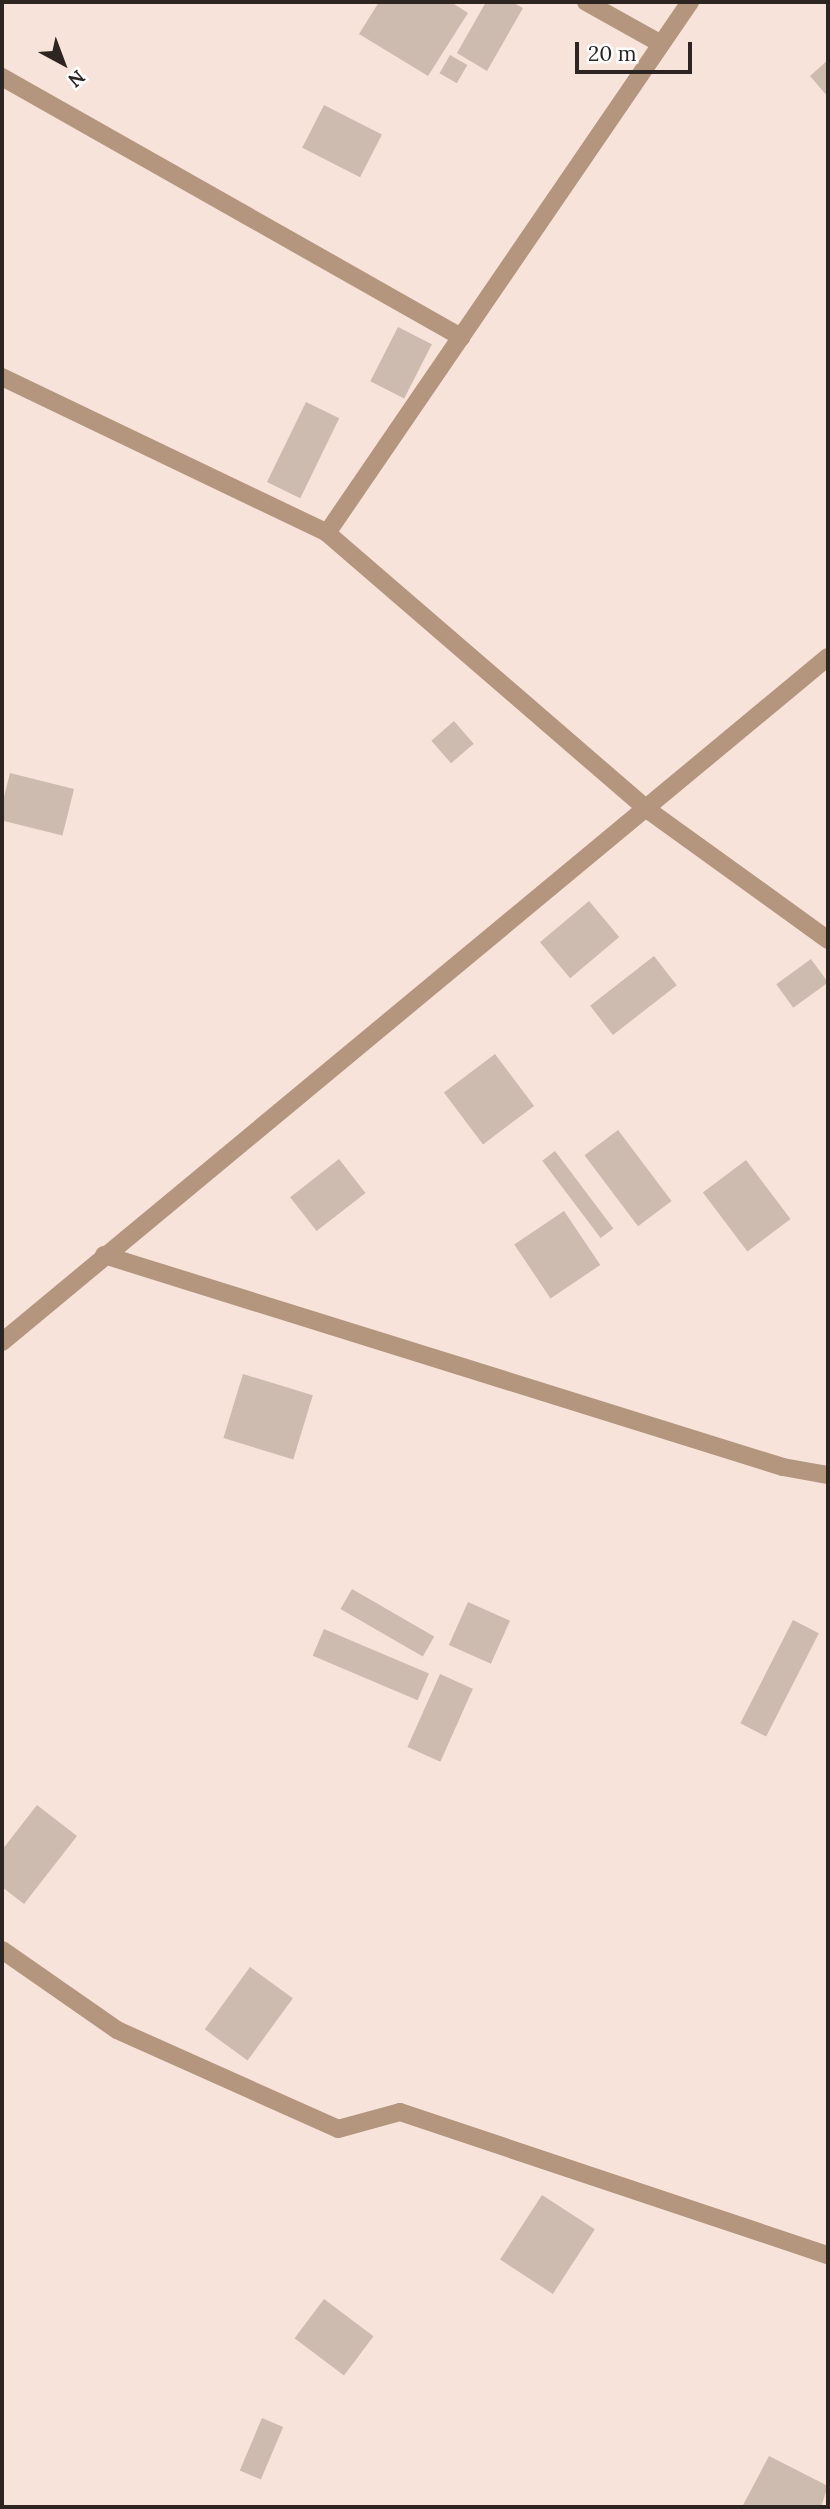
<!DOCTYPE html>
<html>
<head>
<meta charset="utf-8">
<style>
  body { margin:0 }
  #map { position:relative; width:830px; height:2509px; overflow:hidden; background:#f8e3da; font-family:Lora,serif }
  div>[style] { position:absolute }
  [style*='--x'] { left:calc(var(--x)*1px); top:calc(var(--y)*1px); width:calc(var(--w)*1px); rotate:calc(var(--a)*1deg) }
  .building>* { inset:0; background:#cdbbb0; transform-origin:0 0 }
  .minor>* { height:18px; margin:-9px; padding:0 9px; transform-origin:9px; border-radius:9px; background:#b4957d }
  span { translate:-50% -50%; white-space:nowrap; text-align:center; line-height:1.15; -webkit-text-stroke:5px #fff; paint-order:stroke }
  .frame { position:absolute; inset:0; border:4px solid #2c2521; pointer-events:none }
  .north { position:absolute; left:28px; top:28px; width:70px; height:70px; -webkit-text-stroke:5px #fff; paint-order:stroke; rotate:139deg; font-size:19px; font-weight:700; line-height:28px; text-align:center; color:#2c2521 }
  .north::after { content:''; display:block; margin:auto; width:24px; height:32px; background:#2c2521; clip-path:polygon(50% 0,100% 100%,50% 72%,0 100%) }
  .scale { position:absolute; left:575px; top:42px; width:117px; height:32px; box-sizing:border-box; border:4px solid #2c2521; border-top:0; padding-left:9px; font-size:21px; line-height:24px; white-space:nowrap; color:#2c2521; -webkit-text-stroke:5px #fff; paint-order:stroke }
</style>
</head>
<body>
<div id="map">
  <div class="building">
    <div style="clip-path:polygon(379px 2px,451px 2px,468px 13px,428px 76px,359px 34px)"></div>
    <div style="clip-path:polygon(486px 2px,512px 2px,523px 8px,487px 71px,457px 53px)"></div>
    <div style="left:450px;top:55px;width:20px;height:21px;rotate:30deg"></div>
    <div style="clip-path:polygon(828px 60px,828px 97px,810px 76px)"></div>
    <div style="left:324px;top:105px;width:65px;height:48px;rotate:27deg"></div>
    <div style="left:398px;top:327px;width:38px;height:61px;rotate:27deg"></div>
    <div style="left:306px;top:402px;width:37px;height:89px;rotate:26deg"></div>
    <div style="left:454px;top:721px;width:30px;height:30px;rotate:49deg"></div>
    <div style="left:10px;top:773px;width:66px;height:48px;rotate:14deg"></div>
    <div style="left:589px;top:901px;width:47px;height:64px;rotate:50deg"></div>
    <div style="left:654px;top:956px;width:37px;height:81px;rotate:52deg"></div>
    <div style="left:811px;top:959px;width:29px;height:43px;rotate:54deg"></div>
    <div style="left:495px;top:1054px;width:65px;height:64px;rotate:53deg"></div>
    <div style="left:618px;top:1130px;width:89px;height:42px;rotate:53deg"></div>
    <div style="left:555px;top:1151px;width:97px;height:16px;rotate:53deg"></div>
    <div style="left:339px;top:1159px;width:43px;height:62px;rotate:52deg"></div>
    <div style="left:746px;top:1160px;width:74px;height:54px;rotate:53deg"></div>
    <div style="left:564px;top:1211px;width:65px;height:60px;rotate:56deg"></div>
    <div style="left:243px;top:1374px;width:73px;height:67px;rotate:17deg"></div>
    <div style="left:352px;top:1589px;width:95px;height:23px;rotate:30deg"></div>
    <div style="left:468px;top:1602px;width:46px;height:47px;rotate:24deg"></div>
    <div style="left:793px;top:1620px;width:29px;height:116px;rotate:27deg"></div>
    <div style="left:324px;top:1629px;width:114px;height:29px;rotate:23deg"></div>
    <div style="left:440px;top:1674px;width:36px;height:80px;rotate:24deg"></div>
    <div style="clip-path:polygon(37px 1805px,77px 1836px,24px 1904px,2px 1887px,2px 1850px)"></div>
    <div style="left:250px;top:1967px;width:53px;height:77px;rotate:36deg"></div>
    <div style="left:542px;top:2195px;width:63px;height:77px;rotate:33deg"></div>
    <div style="left:324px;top:2299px;width:62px;height:49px;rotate:37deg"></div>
    <div style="left:262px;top:2418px;width:23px;height:57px;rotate:23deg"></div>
    <div style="clip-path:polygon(769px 2456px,828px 2486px,821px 2507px,742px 2507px)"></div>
  </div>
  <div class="minor">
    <div style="--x:586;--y:2;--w:86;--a:29.2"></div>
    <div style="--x:2;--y:77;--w:528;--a:29.53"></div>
    <div style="--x:2;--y:377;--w:361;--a:25.6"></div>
    <div style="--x:327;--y:533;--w:424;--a:40.8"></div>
    <div style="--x:648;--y:810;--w:222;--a:35.8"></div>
    <div style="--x:327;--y:533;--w:643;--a:-55.64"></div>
    <div style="--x:104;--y:1255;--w:711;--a:17.34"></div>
    <div style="--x:783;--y:1467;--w:46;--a:10.1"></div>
    <div style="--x:2;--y:1342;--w:1073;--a:-39.67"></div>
    <div style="--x:2;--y:1950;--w:140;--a:34.8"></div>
    <div style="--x:117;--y:2030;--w:242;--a:24.1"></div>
    <div style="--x:338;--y:2129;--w:64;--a:-15.3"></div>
    <div style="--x:400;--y:2112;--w:451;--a:18.5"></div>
  </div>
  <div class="frame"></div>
  <div class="north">N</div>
  <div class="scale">20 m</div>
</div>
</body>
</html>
